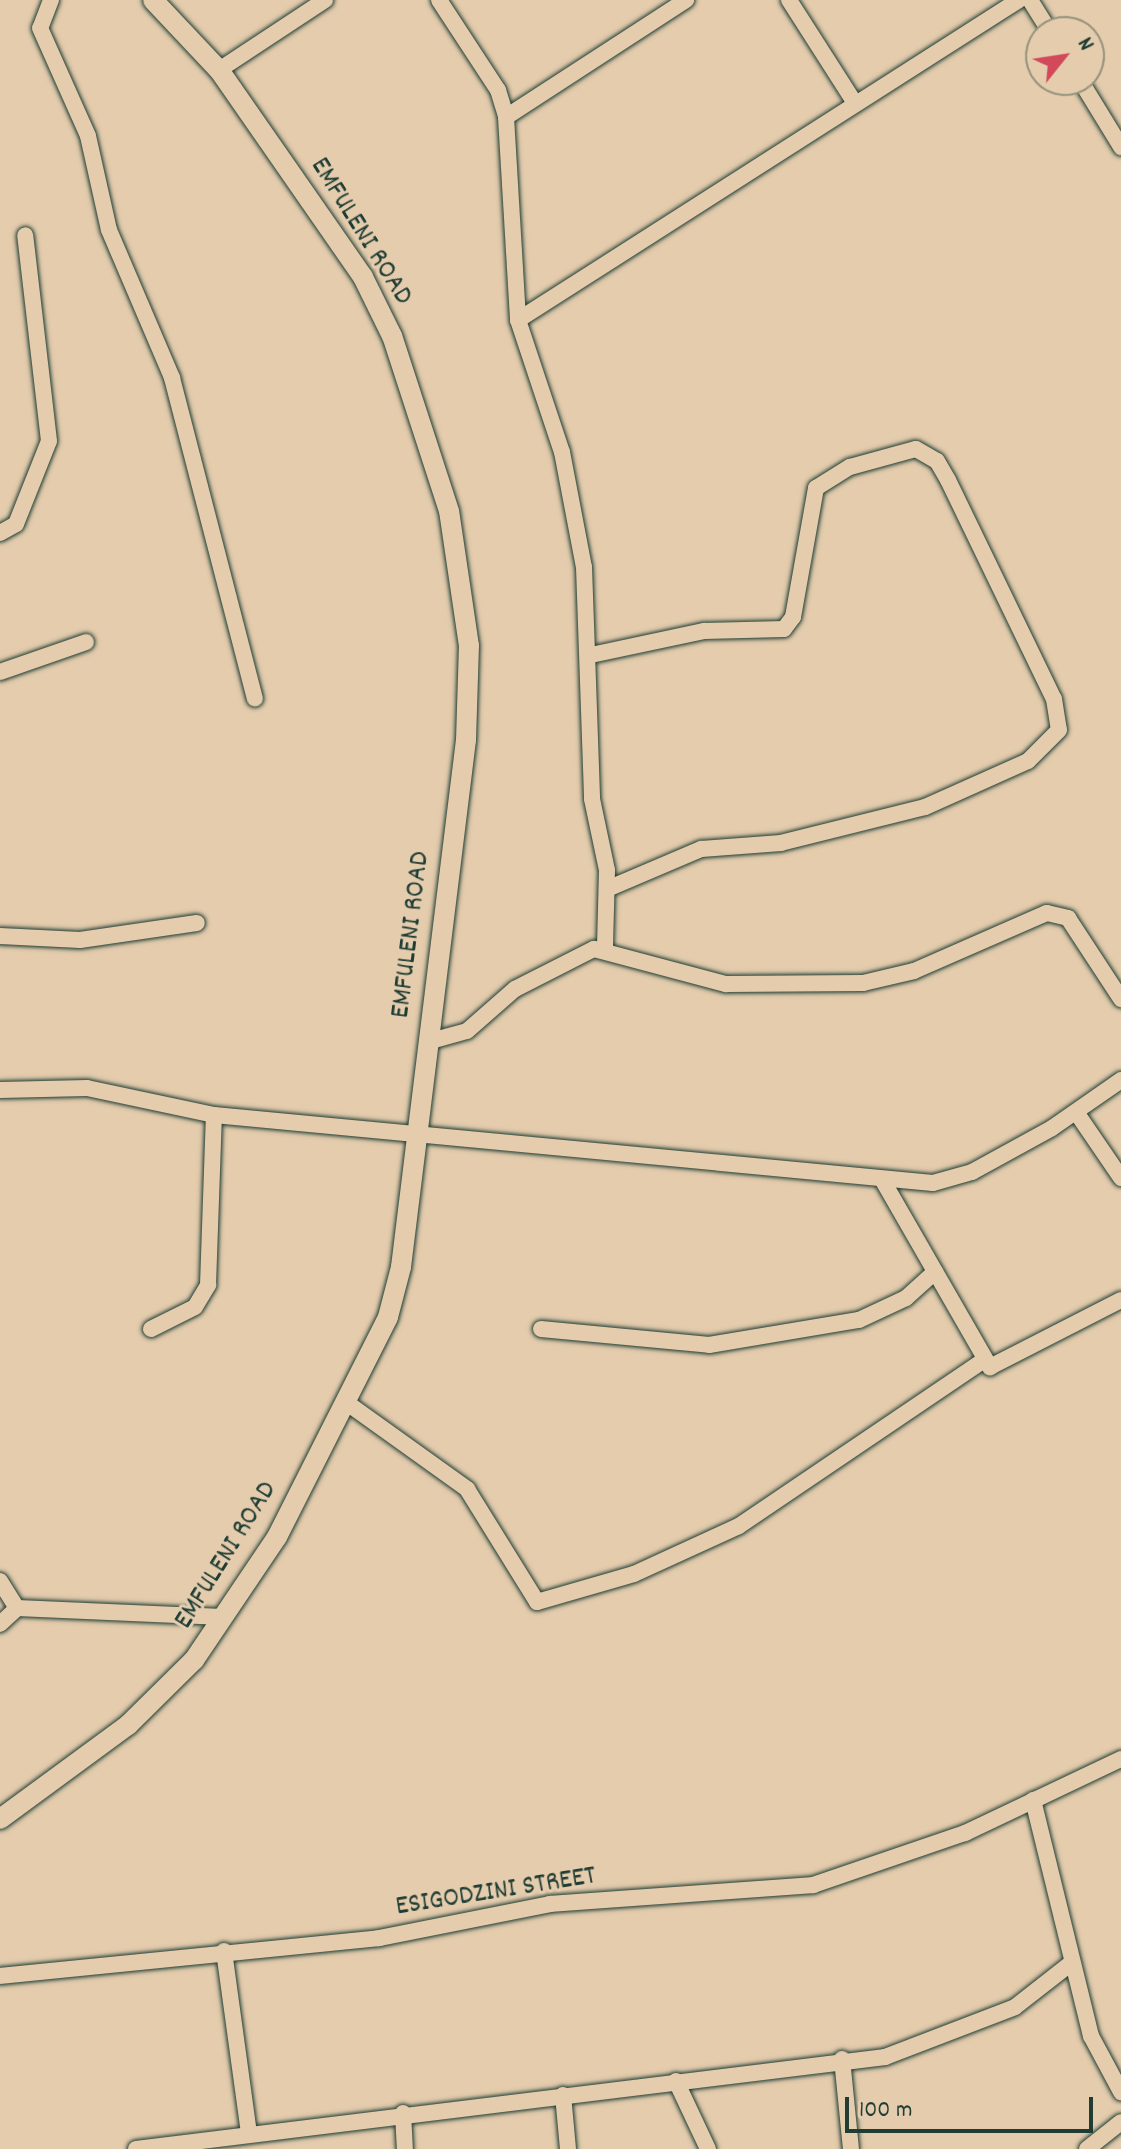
<!DOCTYPE html>
<html>
<head>
<meta charset="utf-8">
<style>
  body { margin:0 }
  #map { position:relative; width:1121px; height:2149px; overflow:hidden; background:#e4ccad; font-family:Dekko,sans-serif }
  div>[style] { position:absolute }
  [style*='--x'] { left:calc(var(--x)*1px); top:calc(var(--y)*1px); width:calc(var(--w)*1px); rotate:calc(var(--a)*1deg) }
  .roads { filter:drop-shadow(0 0 2px #1f3d34) drop-shadow(0 0 2px #1f3d34) }
  .minor>* { height:16px; margin:-8px; padding:0 8px; transform-origin:8px; border-radius:8px; background:#e4ccad }
  .tertiary>* { height:20px; margin:-10px; padding:0 10px; transform-origin:10px; border-radius:10px; background:#e4ccad }
  span { translate:-50% -50%; white-space:nowrap; text-align:center; line-height:1.15; -webkit-text-stroke:6px #e4ccad; paint-order:stroke }
  .street-label { font-size:28px; color:#1f3d34 }
  .north { position:absolute; left:1025px; top:16px; width:80px; height:80px; box-sizing:border-box; background:#e4ccad; border:2px solid #95937d; border-radius:50%; rotate:60deg; font-size:22px; font-weight:700; line-height:32px; text-align:center; color:#1f3d34 }
  .north::after { content:''; display:block; margin:auto; width:28px; height:36px; background:#d1495b; clip-path:polygon(50% 0,100% 100%,50% 72%,0 100%) }
  .scale { position:absolute; left:845px; top:2097px; width:248px; height:36px; box-sizing:border-box; border:4px solid #1f3d34; border-top:0; padding-left:10px; font-size:24px; line-height:28px; white-space:nowrap; color:#1f3d34; -webkit-text-stroke:6px #e4ccad; paint-order:stroke }
</style>
</head>
<body>
<div id="map">
  <div class="roads">
    <div class="minor">
      <div style="--x:51;--y:0;--w:30;--a:111"></div>
      <div style="--x:40;--y:28;--w:118;--a:66"></div>
      <div style="--x:88;--y:136;--w:96;--a:77.4"></div>
      <div style="--x:109;--y:230;--w:161;--a:66.9"></div>
      <div style="--x:172;--y:378;--w:331;--a:75.5"></div>
      <div style="--x:439;--y:0;--w:108;--a:56.8"></div>
      <div style="--x:498;--y:90;--w:28;--a:73"></div>
      <div style="--x:506;--y:117;--w:203;--a:86.6"></div>
      <div style="--x:518;--y:320;--w:139;--a:71.6"></div>
      <div style="--x:562;--y:452;--w:117;--a:79.2"></div>
      <div style="--x:584;--y:567;--w:232;--a:88"></div>
      <div style="--x:592;--y:799;--w:73;--a:78.1"></div>
      <div style="--x:607;--y:870;--w:79;--a:91.5"></div>
      <div style="--x:789;--y:0;--w:119;--a:57.4"></div>
      <div style="--x:1030;--y:0;--w:38;--a:58"></div>
      <div style="--x:219;--y:70;--w:127;--a:-33.4"></div>
      <div style="--x:1080;--y:80;--w:79;--a:58.5"></div>
      <div style="--x:506;--y:117;--w:215;--a:-33"></div>
      <div style="--x:518;--y:320;--w:594;--a:-32.57"></div>
      <div style="--x:0;--y:533;--w:18;--a:-29"></div>
      <div style="--x:16;--y:524;--w:89;--a:-68.3"></div>
      <div style="--x:49;--y:441;--w:207;--a:-96.6"></div>
      <div style="--x:591;--y:655;--w:116;--a:-12"></div>
      <div style="--x:704;--y:631;--w:80;--a:-1.4"></div>
      <div style="--x:784;--y:629;--w:15;--a:-53"></div>
      <div style="--x:793;--y:617;--w:131;--a:-79.9"></div>
      <div style="--x:816;--y:488;--w:40;--a:-32"></div>
      <div style="--x:850;--y:467;--w:68;--a:-15.3"></div>
      <div style="--x:916;--y:449;--w:24;--a:30"></div>
      <div style="--x:937;--y:461;--w:22;--a:60"></div>
      <div style="--x:948;--y:480;--w:243;--a:64.2"></div>
      <div style="--x:1054;--y:699;--w:31;--a:81"></div>
      <div style="--x:1059;--y:730;--w:44;--a:135"></div>
      <div style="--x:1028;--y:761;--w:113;--a:155.9"></div>
      <div style="--x:925;--y:807;--w:148;--a:166"></div>
      <div style="--x:781;--y:843;--w:80;--a:175.7"></div>
      <div style="--x:701;--y:849;--w:102;--a:156.9"></div>
      <div style="--x:0;--y:672;--w:91;--a:-19.2"></div>
      <div style="--x:0;--y:936;--w:80;--a:2.9"></div>
      <div style="--x:80;--y:940;--w:118;--a:-8.3"></div>
      <div style="--x:427;--y:1042;--w:41;--a:-15.4"></div>
      <div style="--x:467;--y:1031;--w:64;--a:-41.2"></div>
      <div style="--x:515;--y:989;--w:89;--a:-26.9"></div>
      <div style="--x:594;--y:949;--w:137;--a:14.9"></div>
      <div style="--x:726;--y:984;--w:137;--a:-0.4"></div>
      <div style="--x:863;--y:983;--w:52;--a:-13.2"></div>
      <div style="--x:914;--y:971;--w:145;--a:-23.6"></div>
      <div style="--x:1047;--y:913;--w:22;--a:13"></div>
      <div style="--x:1068;--y:918;--w:97;--a:56.8"></div>
      <div style="--x:0;--y:1090;--w:87;--a:-1.3"></div>
      <div style="--x:87;--y:1088;--w:130;--a:12"></div>
      <div style="--x:214;--y:1115;--w:722;--a:5.4"></div>
      <div style="--x:933;--y:1183;--w:41;--a:-15.8"></div>
      <div style="--x:972;--y:1172;--w:91;--a:-28.8"></div>
      <div style="--x:1052;--y:1128;--w:84;--a:-34.8"></div>
      <div style="--x:1076;--y:1112;--w:80;--a:55.7"></div>
      <div style="--x:883;--y:1181;--w:215;--a:60.1"></div>
      <div style="--x:990;--y:1367;--w:147;--a:-27.1"></div>
      <div style="--x:151;--y:1329;--w:49;--a:-26.6"></div>
      <div style="--x:195;--y:1307;--w:26;--a:-59"></div>
      <div style="--x:208;--y:1285;--w:170;--a:-88"></div>
      <div style="--x:541;--y:1329;--w:169;--a:5.4"></div>
      <div style="--x:709;--y:1345;--w:152;--a:-9.5"></div>
      <div style="--x:859;--y:1320;--w:52;--a:-25.1"></div>
      <div style="--x:906;--y:1298;--w:39;--a:-42"></div>
      <div style="--x:347;--y:1403;--w:148;--a:35.6"></div>
      <div style="--x:467;--y:1489;--w:133;--a:58.2"></div>
      <div style="--x:537;--y:1602;--w:101;--a:-16.1"></div>
      <div style="--x:634;--y:1574;--w:115;--a:-24.6"></div>
      <div style="--x:739;--y:1526;--w:295;--a:-34.1"></div>
      <div style="--x:0;--y:1581;--w:32;--a:58"></div>
      <div style="--x:17;--y:1608;--w:206;--a:2.5"></div>
      <div style="--x:0;--y:1624;--w:23;--a:-43"></div>
      <div style="--x:1033;--y:1800;--w:243;--a:76.2"></div>
      <div style="--x:1091;--y:2036;--w:64;--a:61.8"></div>
      <div style="--x:224;--y:1951;--w:184;--a:82.2"></div>
      <div style="--x:0;--y:1976;--w:381;--a:-5.7"></div>
      <div style="--x:379;--y:1938;--w:174;--a:-11.2"></div>
      <div style="--x:550;--y:1904;--w:264;--a:-4.1"></div>
      <div style="--x:813;--y:1885;--w:161;--a:-18.9"></div>
      <div style="--x:965;--y:1833;--w:173;--a:-25.4"></div>
      <div style="--x:842;--y:2059;--w:90;--a:84.3"></div>
      <div style="--x:676;--y:2081;--w:75;--a:64.8"></div>
      <div style="--x:563;--y:2095;--w:54;--a:84.7"></div>
      <div style="--x:403;--y:2113;--w:36;--a:87"></div>
      <div style="--x:136;--y:2149;--w:755;--a:-7"></div>
      <div style="--x:885;--y:2057;--w:139;--a:-21"></div>
      <div style="--x:1015;--y:2007;--w:70;--a:-38"></div>
      <div style="--x:1087;--y:2149;--w:43;--a:-38.5"></div>
    </div>
    <div class="tertiary">
      <div style="--x:0;--y:1819;--w:159;--a:-36.3"></div>
      <div style="--x:128;--y:1725;--w:93;--a:-44.6"></div>
      <div style="--x:194;--y:1660;--w:148;--a:-56"></div>
      <div style="--x:277;--y:1537;--w:246;--a:-63.2"></div>
      <div style="--x:388;--y:1317;--w:52;--a:-75.4"></div>
      <div style="--x:401;--y:1267;--w:531;--a:-82.97"></div>
      <div style="--x:466;--y:740;--w:94;--a:-88.2"></div>
      <div style="--x:469;--y:646;--w:136;--a:-98.4"></div>
      <div style="--x:449;--y:511;--w:184;--a:-108"></div>
      <div style="--x:392;--y:336;--w:66;--a:-116.2"></div>
      <div style="--x:363;--y:277;--w:252;--a:-124.8"></div>
      <div style="--x:219;--y:70;--w:96;--a:-133.3"></div>
    </div>
  </div>
  <div class="street-label">
    <span style="left:360px;top:232px;rotate:58deg">EMFULENI ROAD</span>
    <span style="left:412px;top:935px;rotate:-83deg">EMFULENI ROAD</span>
    <span style="left:227px;top:1556px;rotate:-58deg">EMFULENI ROAD</span>
    <span style="left:496px;top:1893px;rotate:-9deg">ESIGODZINI STREET</span>
  </div>
  <div class="north">N</div>
  <div class="scale">100 m</div>
</div>
</body>
</html>
